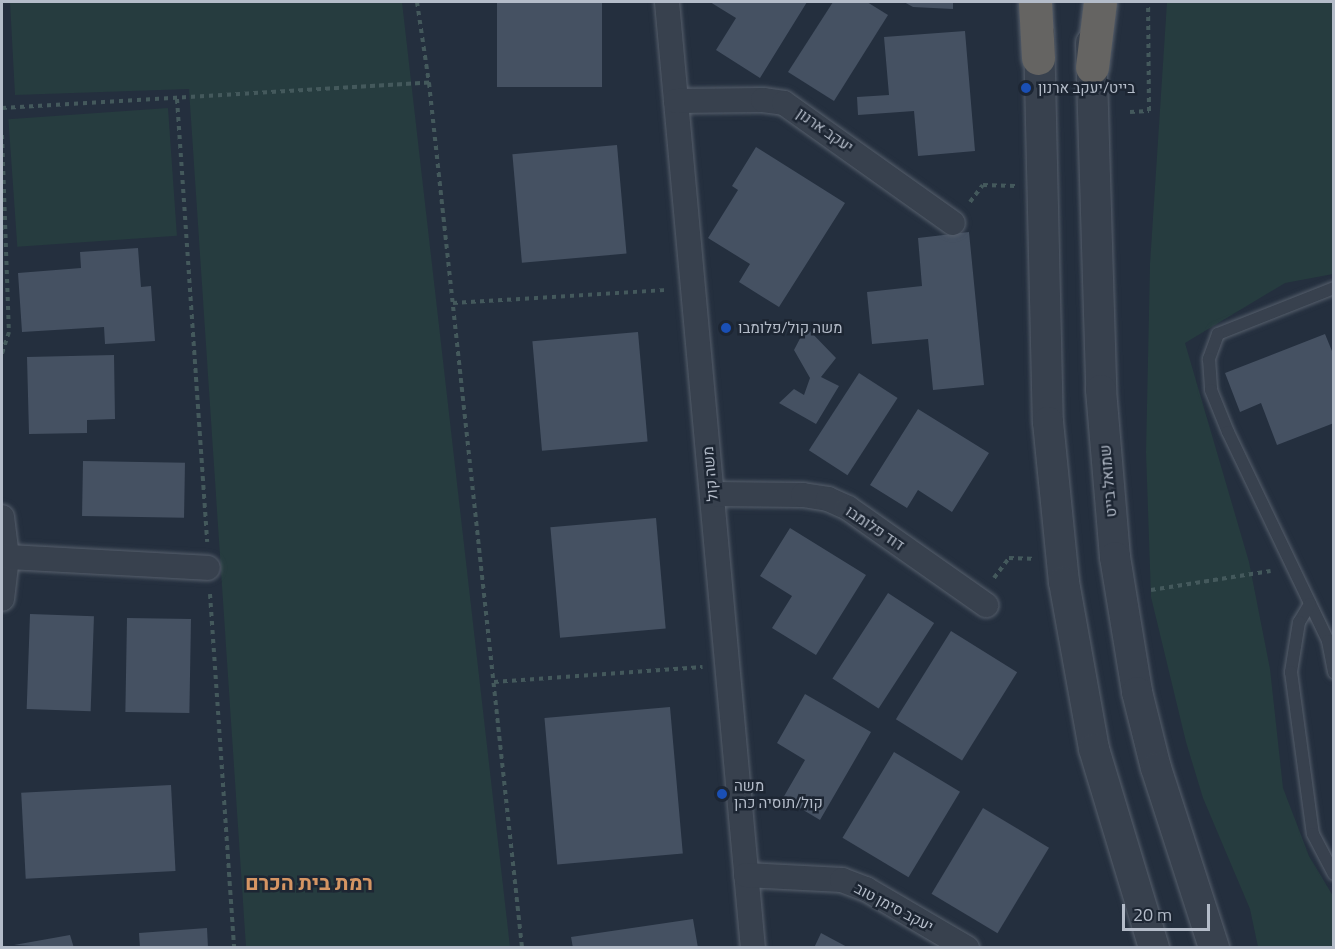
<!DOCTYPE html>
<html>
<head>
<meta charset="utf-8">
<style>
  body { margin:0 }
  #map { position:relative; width:1335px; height:949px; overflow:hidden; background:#242f3e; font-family:"Titillium Web",Heebo,sans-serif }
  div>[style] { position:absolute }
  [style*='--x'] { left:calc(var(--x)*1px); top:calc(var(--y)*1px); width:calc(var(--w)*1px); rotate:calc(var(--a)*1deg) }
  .green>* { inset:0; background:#263c3f; transform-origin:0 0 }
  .building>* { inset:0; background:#455162; transform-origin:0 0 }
  .path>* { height:4px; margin-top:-2px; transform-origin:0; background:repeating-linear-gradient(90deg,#44595c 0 4.5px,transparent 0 9px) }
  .roads { filter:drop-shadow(0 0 2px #565f6c) drop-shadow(0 0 2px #565f6c) }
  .service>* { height:12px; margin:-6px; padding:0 6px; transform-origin:6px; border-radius:6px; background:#38414e }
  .minor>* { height:24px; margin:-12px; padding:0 12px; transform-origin:12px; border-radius:12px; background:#38414e }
  .tertiary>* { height:30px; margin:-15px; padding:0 15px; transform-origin:15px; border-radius:15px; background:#38414e }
  .trunk>* { height:33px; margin:-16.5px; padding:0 16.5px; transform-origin:16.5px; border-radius:16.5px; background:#656462 }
  .dots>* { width:16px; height:16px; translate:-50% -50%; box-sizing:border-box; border:3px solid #1d2633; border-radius:50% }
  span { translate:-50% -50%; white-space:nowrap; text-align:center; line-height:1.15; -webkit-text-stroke:5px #1d2633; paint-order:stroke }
  .poi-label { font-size:15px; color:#b4bcc9 }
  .left { translate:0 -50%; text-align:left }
  .street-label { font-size:15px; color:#b4bcc9 }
  .district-label { font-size:21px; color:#d59563; font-weight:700 }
  .frame { position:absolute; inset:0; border:3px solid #b4bcc9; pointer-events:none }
  .scale { position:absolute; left:1122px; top:904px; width:88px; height:27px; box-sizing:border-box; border:3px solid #b4bcc9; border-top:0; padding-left:8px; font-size:18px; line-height:21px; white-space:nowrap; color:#b4bcc9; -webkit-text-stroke:4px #1d2633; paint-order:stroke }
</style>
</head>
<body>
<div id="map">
  <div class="green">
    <div style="clip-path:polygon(10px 2px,402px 2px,510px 947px,246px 947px,189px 89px,15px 95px)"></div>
    <div style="clip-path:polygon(1167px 2px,1333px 2px,1333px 274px,1285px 283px,1185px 343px,1249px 562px,1270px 669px,1283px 788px,1309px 856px,1333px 896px,1333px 947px,1258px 947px,1250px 909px,1203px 798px,1186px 742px,1151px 597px,1146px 452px,1150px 264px)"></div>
    <div style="left:168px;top:108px;width:128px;height:160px;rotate:86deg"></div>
  </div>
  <div class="building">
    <div style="left:497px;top:2px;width:105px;height:85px"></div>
    <div style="clip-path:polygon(710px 2px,807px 2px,760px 78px,716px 50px,736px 18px)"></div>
    <div style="clip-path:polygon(833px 2px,867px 2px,888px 15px,834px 101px,788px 72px)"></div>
    <div style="clip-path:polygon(904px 2px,953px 2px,953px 9px,913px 7px)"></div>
    <div style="clip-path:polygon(965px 31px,975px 151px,918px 156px,914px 111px,858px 115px,857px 97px,889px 95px,884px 37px)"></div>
    <div style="left:617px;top:145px;width:109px;height:105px;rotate:85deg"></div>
    <div style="clip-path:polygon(756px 147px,845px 203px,779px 307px,739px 282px,750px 264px,708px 238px,738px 190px,732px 186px)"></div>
    <div style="clip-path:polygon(969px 232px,984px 385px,933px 390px,928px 339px,872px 344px,867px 292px,922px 286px,918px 238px)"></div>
    <div style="clip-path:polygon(138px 248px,141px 287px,151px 286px,155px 341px,105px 344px,104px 327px,22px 332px,18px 273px,81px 268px,80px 252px)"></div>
    <div style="clip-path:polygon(806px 327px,836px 358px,821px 377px,839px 386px,816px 424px,779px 403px,794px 389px,804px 395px,810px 378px,794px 350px)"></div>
    <div style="left:638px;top:332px;width:110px;height:106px;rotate:85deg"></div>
    <div style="clip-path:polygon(1325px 334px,1334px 356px,1334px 423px,1277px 445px,1261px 403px,1240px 412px,1225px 373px)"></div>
    <div style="clip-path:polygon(114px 355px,115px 419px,87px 420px,87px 433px,29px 434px,27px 357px)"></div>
    <div style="left:859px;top:373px;width:46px;height:92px;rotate:33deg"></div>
    <div style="clip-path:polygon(918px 409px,989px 453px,952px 512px,918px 490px,907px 508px,870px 485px)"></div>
    <div style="left:83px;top:461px;width:102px;height:55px;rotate:1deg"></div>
    <div style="left:656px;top:518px;width:111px;height:106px;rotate:85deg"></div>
    <div style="clip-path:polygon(790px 528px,866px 575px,816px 655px,772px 628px,792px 596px,760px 576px)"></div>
    <div style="left:888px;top:593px;width:55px;height:102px;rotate:33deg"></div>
    <div style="left:30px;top:614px;width:64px;height:95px;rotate:2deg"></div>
    <div style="left:127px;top:618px;width:64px;height:94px;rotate:1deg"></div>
    <div style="left:951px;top:631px;width:78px;height:104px;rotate:32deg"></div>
    <div style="clip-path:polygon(805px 694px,871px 732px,820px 820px,783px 798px,805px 760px,777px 743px)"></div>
    <div style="left:670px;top:707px;width:147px;height:126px;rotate:85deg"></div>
    <div style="left:894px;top:752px;width:77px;height:100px;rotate:31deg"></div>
    <div style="left:171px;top:785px;width:86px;height:150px;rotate:87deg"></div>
    <div style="left:983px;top:808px;width:77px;height:100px;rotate:31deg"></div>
    <div style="clip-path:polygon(693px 919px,698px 948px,573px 948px,571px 937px)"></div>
    <div style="clip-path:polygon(207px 928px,208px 948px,140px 948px,139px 933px)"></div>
    <div style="clip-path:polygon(821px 933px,849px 948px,814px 948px)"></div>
    <div style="clip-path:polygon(70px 935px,74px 948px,14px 945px)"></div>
  </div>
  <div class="path">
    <div style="--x:417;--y:2;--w:82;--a:81.6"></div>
    <div style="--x:429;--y:83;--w:870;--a:83.86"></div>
    <div style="--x:177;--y:99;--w:444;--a:86.1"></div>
    <div style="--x:2;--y:108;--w:428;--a:-3.4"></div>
    <div style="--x:1130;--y:112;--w:19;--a:-3"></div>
    <div style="--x:1149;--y:111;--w:109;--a:-90.5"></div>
    <div style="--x:2;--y:135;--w:197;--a:88"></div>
    <div style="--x:9;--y:332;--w:23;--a:108"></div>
    <div style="--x:970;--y:202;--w:21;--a:-53"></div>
    <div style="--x:983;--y:185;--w:32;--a:2"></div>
    <div style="--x:453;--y:303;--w:215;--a:-3.5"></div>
    <div style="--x:994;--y:578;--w:25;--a:-53"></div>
    <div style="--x:1009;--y:558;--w:23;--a:2"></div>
    <div style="--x:1151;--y:590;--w:121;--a:-9"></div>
    <div style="--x:210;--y:594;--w:355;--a:86.1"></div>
    <div style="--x:494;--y:682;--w:209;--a:-4.1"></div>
  </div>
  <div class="roads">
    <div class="service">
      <div style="--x:1334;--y:288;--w:125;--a:158.4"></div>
      <div style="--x:1218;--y:334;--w:27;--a:110"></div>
      <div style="--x:1209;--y:359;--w:31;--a:86"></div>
      <div style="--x:1211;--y:390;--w:45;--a:68"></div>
      <div style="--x:1228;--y:432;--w:232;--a:64.4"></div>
      <div style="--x:1328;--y:641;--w:32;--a:79"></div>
      <div style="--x:1310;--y:604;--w:21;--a:121"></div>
      <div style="--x:1299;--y:622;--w:51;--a:99.1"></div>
      <div style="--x:1291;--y:672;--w:163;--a:82.3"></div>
      <div style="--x:1313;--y:834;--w:45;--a:62.3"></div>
    </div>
    <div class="minor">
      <div style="--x:667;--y:2;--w:950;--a:84.81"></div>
      <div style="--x:676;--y:101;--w:87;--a:-0.7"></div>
      <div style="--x:763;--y:100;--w:21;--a:8"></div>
      <div style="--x:784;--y:103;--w:207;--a:35.4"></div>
      <div style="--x:712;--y:494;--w:91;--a:0.6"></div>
      <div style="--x:803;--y:495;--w:25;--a:9"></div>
      <div style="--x:828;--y:499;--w:22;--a:24"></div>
      <div style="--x:848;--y:508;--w:169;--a:35.1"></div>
      <div style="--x:2;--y:517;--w:40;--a:82.9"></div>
      <div style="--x:7;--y:557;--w:42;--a:96.8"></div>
      <div style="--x:7;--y:557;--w:201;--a:3.1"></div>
      <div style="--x:746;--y:875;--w:96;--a:3"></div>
      <div style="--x:842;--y:880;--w:26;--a:21"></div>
      <div style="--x:866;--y:889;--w:117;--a:30.3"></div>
    </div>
    <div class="tertiary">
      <div style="--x:1039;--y:33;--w:389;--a:88.7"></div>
      <div style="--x:1048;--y:422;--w:161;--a:84.3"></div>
      <div style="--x:1064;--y:582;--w:170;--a:79.8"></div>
      <div style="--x:1094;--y:749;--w:208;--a:73.2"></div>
      <div style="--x:1091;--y:43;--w:347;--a:88.3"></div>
      <div style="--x:1101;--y:390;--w:168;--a:85.2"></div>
      <div style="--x:1115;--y:557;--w:137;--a:80.7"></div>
      <div style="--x:1137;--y:692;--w:78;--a:76"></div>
      <div style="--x:1156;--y:768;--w:189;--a:72.1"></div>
    </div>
    <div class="trunk">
      <div style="--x:1035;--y:2;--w:56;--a:86.9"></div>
      <div style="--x:1092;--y:67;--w:65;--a:-83"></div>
    </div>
  </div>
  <div class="dots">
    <div style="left:1026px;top:88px;background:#1a4fb4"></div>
    <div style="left:726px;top:328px;background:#1a4fb4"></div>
    <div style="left:722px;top:794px;background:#1a4fb4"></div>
  </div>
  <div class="poi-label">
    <span class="left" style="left:1038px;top:88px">בייט/יעקב ארנון</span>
    <span class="left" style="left:738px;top:328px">משה קול/פלומבו</span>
    <span class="left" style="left:734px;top:794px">משה<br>קול/תוסיה כהן</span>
  </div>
  <div class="street-label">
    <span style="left:825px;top:130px;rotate:35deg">יעקב ארנון</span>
    <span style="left:710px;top:474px;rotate:-95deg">משה קול</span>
    <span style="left:1108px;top:481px;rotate:-95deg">שמואל בייט</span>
    <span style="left:875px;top:528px;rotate:34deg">דוד פלומבו</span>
    <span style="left:894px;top:907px;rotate:28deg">יעקב סימן טוב</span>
  </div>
  <div class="district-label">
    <span style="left:309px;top:882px">רמת בית הכרם</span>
  </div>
  <div class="frame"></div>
  <div class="scale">20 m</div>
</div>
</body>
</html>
